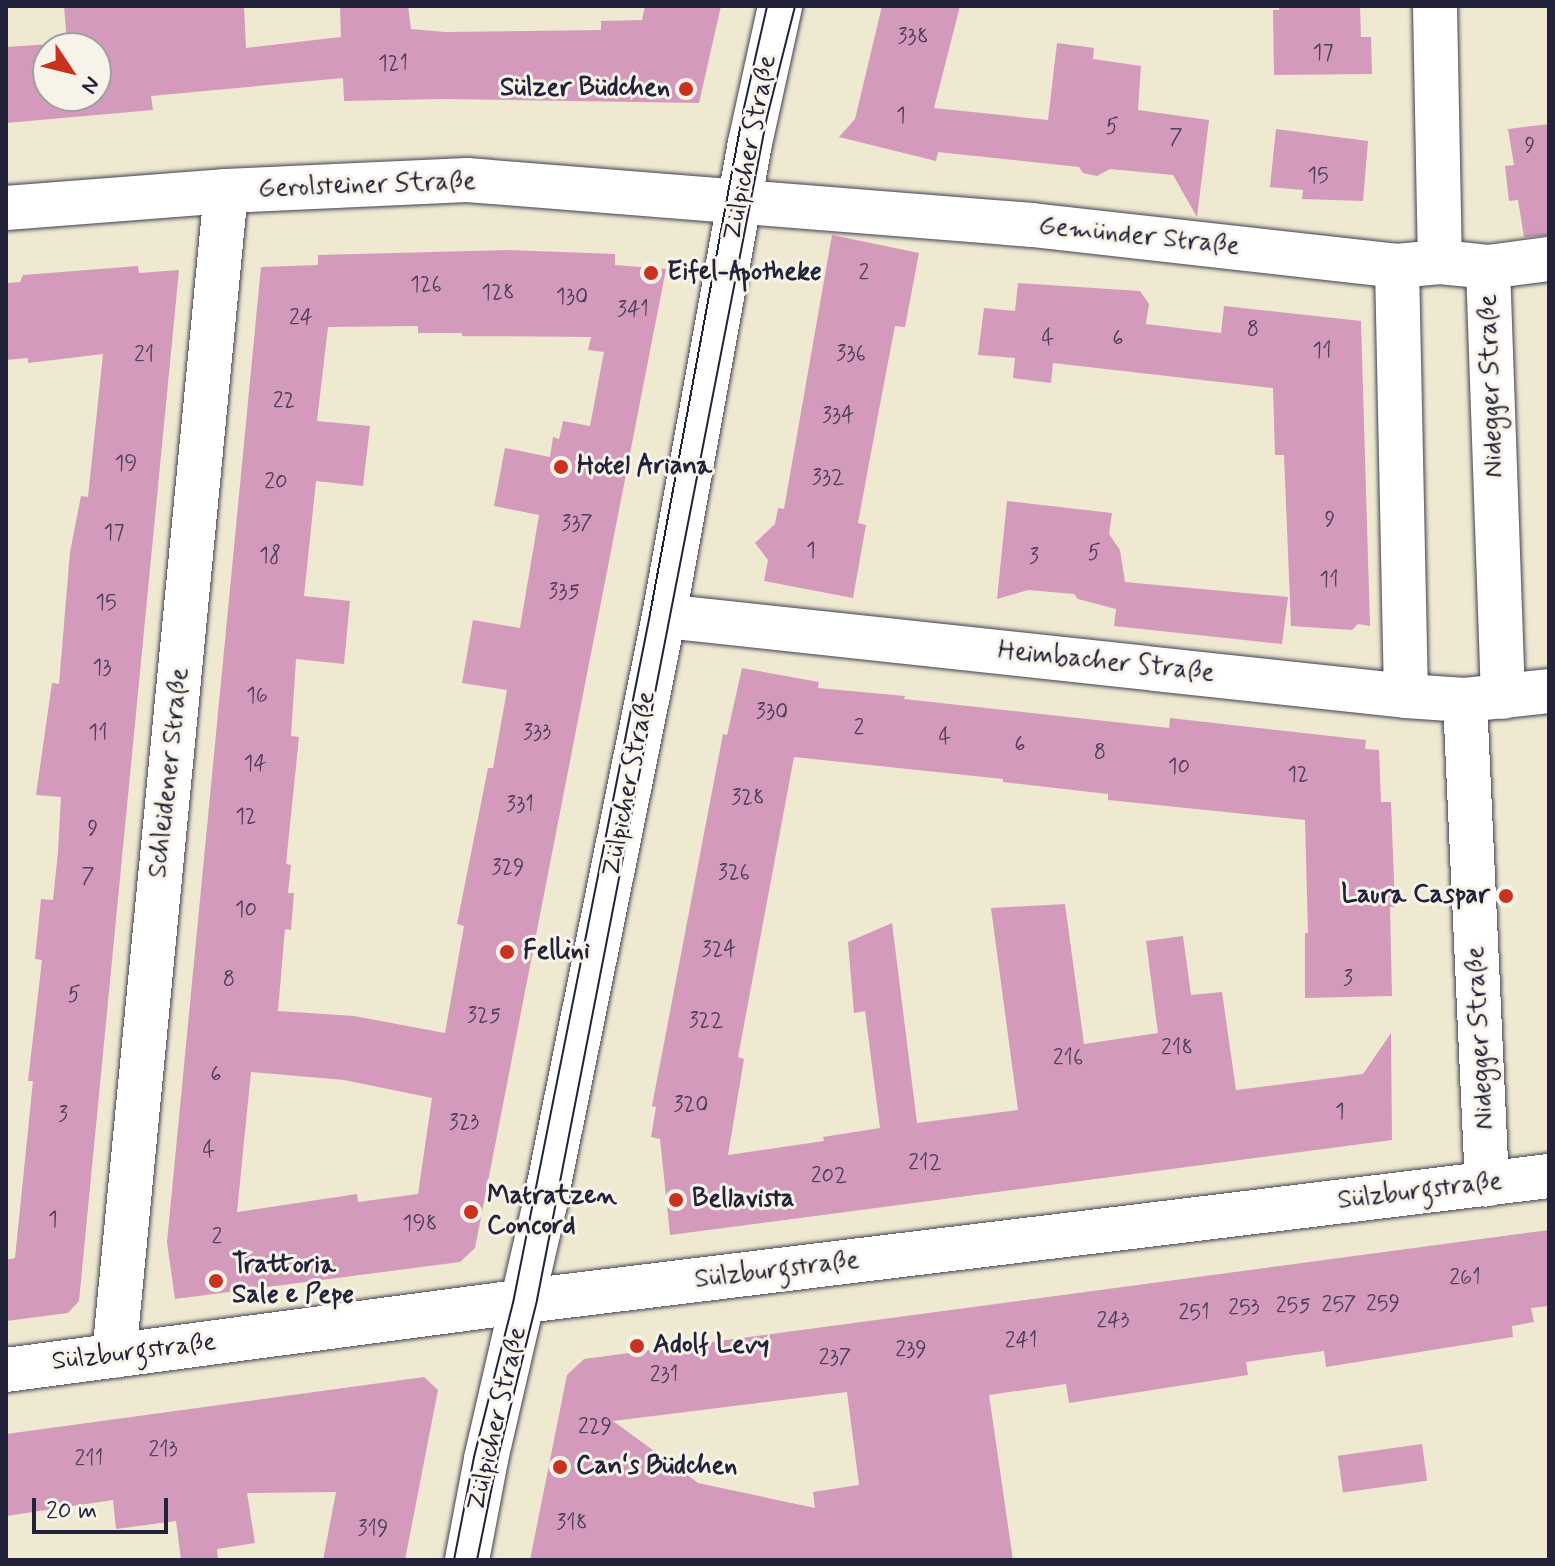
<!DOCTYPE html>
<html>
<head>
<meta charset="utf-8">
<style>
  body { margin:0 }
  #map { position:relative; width:1555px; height:1566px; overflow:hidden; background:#f0e9d2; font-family:Mynerve,sans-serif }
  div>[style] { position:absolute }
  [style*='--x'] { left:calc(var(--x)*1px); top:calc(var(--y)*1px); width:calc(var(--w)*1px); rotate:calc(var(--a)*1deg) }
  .building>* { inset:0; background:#d49abc; transform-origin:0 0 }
  .roads { filter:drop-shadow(0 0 2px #414052) drop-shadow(0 0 2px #414052) }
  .minor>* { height:44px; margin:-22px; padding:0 22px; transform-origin:22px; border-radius:22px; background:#fff }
  .tram>* { height:2px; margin:-1px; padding:0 1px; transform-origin:1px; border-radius:1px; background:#22223b }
  .dots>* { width:22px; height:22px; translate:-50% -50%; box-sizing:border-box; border:4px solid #f7f3e8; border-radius:50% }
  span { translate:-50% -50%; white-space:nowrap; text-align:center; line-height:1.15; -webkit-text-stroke:6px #f7f3e8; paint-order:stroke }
  .number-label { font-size:22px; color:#4e405b }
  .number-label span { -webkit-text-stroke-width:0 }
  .poi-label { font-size:26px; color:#22223b; font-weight:700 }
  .right { translate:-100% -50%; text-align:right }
  .left { translate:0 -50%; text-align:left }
  .street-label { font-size:26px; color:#22223b }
  .frame { position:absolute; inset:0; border:8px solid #22223b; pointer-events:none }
  .north { position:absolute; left:32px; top:32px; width:80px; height:80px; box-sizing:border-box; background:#f7f3e8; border:2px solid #a29fa3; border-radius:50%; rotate:125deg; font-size:22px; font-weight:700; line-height:32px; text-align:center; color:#22223b }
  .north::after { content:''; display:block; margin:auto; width:28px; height:36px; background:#c8321e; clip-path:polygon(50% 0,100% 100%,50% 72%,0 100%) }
  .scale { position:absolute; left:32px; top:1498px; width:136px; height:36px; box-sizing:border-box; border:4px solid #22223b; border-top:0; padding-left:10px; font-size:24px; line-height:28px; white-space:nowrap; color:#22223b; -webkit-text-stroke:6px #f7f3e8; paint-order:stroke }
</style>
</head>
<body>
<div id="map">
  <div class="building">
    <div style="clip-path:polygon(evenodd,64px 6px,244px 6px,246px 48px,341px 37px,340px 6px,408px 6px,411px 29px,445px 32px,601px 30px,601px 21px,642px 20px,645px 6px,721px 6px,699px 103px,444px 99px,344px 101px,343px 78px,151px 96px,153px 110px,6px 123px,6px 47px,67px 43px,64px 6px,48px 48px,96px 48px,96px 96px,48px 96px,48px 48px)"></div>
    <div style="clip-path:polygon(882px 6px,960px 6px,934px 108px,1048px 120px,1057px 43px,1094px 48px,1093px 59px,1141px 66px,1138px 110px,1209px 120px,1197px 217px,1173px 175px,1110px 169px,1097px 176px,1083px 173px,1079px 167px,938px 152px,936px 161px,839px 137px,855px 119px)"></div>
    <div style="clip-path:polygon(1279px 6px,1360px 6px,1361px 37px,1371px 37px,1372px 74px,1274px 75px,1273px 10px,1279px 10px)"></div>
    <div style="clip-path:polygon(1549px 124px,1549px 235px,1524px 237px,1518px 200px,1509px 201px,1505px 166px,1514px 165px,1508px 129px)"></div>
    <div style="clip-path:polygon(1276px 129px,1368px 141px,1363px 201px,1302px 199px,1303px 190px,1270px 187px)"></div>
    <div style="clip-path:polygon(832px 235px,919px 253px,905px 327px,895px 326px,881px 399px,858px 523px,866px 525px,853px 598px,764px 581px,768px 560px,755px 543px,775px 524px,778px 508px,784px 509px)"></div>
    <div style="clip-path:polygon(evenodd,508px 250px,615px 254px,615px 265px,666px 269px,475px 1248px,460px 1262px,175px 1299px,167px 1242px,261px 267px,318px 265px,318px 255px,508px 250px,418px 326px,418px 333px,462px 333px,462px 336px,591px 337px,588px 350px,604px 352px,590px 426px,563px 421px,559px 439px,553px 437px,550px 457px,505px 448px,494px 506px,539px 515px,520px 628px,473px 620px,462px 683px,507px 690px,493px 768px,488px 768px,457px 924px,464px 926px,445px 1033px,354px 1016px,278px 1011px,285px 929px,291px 930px,294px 893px,288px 893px,291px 865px,286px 864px,299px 737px,291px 736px,296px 659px,344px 664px,350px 601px,304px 596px,316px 481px,363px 486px,370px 426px,317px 421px,328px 327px,418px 326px,508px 250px,251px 1072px,344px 1080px,432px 1098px,418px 1194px,358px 1202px,357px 1194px,237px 1212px,251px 1072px)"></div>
    <div style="clip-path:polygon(138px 266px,139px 273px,179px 270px,79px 1301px,68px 1313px,6px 1321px,6px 1260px,15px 1258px,33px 1081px,28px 1081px,42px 960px,35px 959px,41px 899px,53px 900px,58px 852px,61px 797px,36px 795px,52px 683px,59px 684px,70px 552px,81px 496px,88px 497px,103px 354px,28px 363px,28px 358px,6px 360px,6px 283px,20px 282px,23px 275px)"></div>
    <div style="clip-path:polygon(1018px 283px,1140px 291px,1149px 304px,1146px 324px,1221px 333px,1224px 306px,1361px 321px,1370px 626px,1358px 624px,1352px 630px,1291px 626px,1284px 455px,1275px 455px,1273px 388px,1053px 363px,1051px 383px,1013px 378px,1015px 358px,978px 355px,984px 308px,1015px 311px)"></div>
    <div style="clip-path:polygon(1007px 501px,1112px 513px,1109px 534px,1120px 550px,1125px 582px,1288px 597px,1282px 644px,1114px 626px,1116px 609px,1078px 599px,1074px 594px,1028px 590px,997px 599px)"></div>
    <div style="clip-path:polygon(742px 668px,819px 682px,818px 688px,905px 696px,904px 699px,1169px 728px,1170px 718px,1366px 740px,1365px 749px,1379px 750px,1381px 802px,1391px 802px,1395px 907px,1390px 907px,1392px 996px,1305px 998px,1305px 933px,1308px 933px,1305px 820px,1108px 800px,1108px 794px,1003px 782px,1003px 779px,794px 757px,738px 1057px,744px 1059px,728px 1155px,824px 1141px,823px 1137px,880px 1128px,865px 1011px,854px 1013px,848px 942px,892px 923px,917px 1123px,1018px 1110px,991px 908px,1065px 904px,1084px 1044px,1158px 1033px,1146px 941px,1183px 936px,1191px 995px,1222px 992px,1236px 1090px,1363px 1074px,1391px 1033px,1392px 1140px,670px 1235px,660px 1139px,651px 1137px,656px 1107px,652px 1106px,723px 734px,727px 735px)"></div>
    <div style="clip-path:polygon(evenodd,1549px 1230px,1549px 1306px,1531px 1308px,1534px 1322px,1512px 1326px,1513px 1337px,1326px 1367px,1324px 1351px,1246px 1362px,1248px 1375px,1069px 1403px,1066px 1384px,989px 1395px,1013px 1560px,530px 1560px,567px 1375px,584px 1359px,1549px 1230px,847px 1392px,859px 1485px,813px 1492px,815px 1508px,698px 1483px,613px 1421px,847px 1392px)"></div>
    <div style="clip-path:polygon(424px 1377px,438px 1390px,405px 1560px,323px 1560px,336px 1492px,247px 1493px,255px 1543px,217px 1549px,218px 1560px,181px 1560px,176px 1521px,116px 1529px,113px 1500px,6px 1516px,6px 1434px)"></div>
    <div style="left:1422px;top:1444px;width:37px;height:85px;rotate:82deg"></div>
  </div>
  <div class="roads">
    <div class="minor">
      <div style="--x:1435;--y:6;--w:256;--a:88.9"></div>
      <div style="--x:6;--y:208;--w:221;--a:-4.4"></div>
      <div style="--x:226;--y:191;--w:241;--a:-2.6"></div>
      <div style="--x:467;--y:180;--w:567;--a:4.55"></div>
      <div style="--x:1032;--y:225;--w:367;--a:6.4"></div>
      <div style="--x:1397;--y:266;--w:43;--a:-5.3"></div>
      <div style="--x:1440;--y:262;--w:48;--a:5.9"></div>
      <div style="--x:1488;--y:267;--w:62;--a:-7.5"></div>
      <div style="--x:1397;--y:266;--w:430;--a:88.8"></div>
      <div style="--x:1488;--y:267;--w:430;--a:88"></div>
      <div style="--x:664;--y:616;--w:746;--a:6.15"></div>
      <div style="--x:1406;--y:696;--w:59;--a:3.9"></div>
      <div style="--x:1465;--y:700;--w:84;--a:-6.1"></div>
      <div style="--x:1465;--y:700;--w:485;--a:87.4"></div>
      <div style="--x:114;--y:1356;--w:1170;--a:-84.51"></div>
      <div style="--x:6;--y:1370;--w:524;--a:-7.57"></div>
      <div style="--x:525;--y:1301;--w:1032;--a:-6.96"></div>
      <div style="--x:467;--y:1560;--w:103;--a:-79.3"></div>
      <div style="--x:486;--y:1459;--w:262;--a:-77"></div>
      <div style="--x:545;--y:1204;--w:600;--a:-78.56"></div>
      <div style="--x:664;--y:616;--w:481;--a:-79.7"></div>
      <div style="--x:750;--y:143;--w:140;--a:-77.6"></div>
    </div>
  </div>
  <div class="tram">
    <div style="--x:454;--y:1560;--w:105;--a:-79"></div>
    <div style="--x:474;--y:1457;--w:159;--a:-75.8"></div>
    <div style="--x:513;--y:1303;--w:702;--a:-78.75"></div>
    <div style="--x:650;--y:614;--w:511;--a:-79.5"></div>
    <div style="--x:743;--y:112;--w:109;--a:-77.2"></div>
    <div style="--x:477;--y:1560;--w:105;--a:-78.5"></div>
    <div style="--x:498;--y:1457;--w:162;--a:-76"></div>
    <div style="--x:537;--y:1300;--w:1205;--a:-79"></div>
    <div style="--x:767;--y:117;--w:114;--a:-75.8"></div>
  </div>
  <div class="dots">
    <div style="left:686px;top:89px;background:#c8321e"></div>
    <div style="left:651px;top:273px;background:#c8321e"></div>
    <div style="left:561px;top:467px;background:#c8321e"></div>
    <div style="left:1506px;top:896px;background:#c8321e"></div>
    <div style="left:507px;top:952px;background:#c8321e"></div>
    <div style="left:676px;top:1200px;background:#c8321e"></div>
    <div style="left:471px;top:1212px;background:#c8321e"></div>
    <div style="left:216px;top:1281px;background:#c8321e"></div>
    <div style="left:637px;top:1346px;background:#c8321e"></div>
    <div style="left:560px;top:1467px;background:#c8321e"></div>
  </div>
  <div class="number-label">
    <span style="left:913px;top:38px">338</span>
    <span style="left:1323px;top:54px">17</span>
    <span style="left:393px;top:65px">121</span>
    <span style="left:901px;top:117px">1</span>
    <span style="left:1112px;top:128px">5</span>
    <span style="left:1176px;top:139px">7</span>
    <span style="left:1530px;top:147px">9</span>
    <span style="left:1318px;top:177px">15</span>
    <span style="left:864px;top:274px">2</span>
    <span style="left:426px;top:286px">126</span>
    <span style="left:498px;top:294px">128</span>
    <span style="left:572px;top:298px">130</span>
    <span style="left:633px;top:311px">341</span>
    <span style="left:301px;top:319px">24</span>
    <span style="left:1253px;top:331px">8</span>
    <span style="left:1048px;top:339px">4</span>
    <span style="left:1118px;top:340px">6</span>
    <span style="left:1322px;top:352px">11</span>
    <span style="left:851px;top:355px">336</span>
    <span style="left:144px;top:356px">21</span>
    <span style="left:284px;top:402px">22</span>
    <span style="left:838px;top:417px">334</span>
    <span style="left:126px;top:465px">19</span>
    <span style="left:828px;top:479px">332</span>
    <span style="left:276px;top:483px">20</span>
    <span style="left:1330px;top:521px">9</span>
    <span style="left:577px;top:525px">337</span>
    <span style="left:114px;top:534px">17</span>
    <span style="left:811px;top:552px">1</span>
    <span style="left:1094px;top:554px">5</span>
    <span style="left:270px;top:557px">18</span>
    <span style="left:1034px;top:558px">3</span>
    <span style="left:1329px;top:581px">11</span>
    <span style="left:564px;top:593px">335</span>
    <span style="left:106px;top:604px">15</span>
    <span style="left:102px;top:669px">13</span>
    <span style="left:257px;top:697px">16</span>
    <span style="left:772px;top:713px">330</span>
    <span style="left:859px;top:729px">2</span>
    <span style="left:98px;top:734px">11</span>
    <span style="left:537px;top:734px">333</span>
    <span style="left:945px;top:738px">4</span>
    <span style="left:1020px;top:746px">6</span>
    <span style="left:1100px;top:754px">8</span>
    <span style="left:255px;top:765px">14</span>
    <span style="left:1179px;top:768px">10</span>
    <span style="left:1298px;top:776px">12</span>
    <span style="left:748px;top:799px">328</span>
    <span style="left:520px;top:806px">331</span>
    <span style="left:246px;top:818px">12</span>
    <span style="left:93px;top:830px">9</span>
    <span style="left:508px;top:869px">329</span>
    <span style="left:734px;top:874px">326</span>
    <span style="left:88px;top:878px">7</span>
    <span style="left:246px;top:911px">10</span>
    <span style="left:719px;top:951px">324</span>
    <span style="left:1348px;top:980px">3</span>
    <span style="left:229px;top:981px">8</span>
    <span style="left:74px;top:996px">5</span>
    <span style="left:484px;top:1017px">325</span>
    <span style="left:706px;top:1022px">322</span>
    <span style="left:1177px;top:1049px">218</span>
    <span style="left:1068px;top:1059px">216</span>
    <span style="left:216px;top:1076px">6</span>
    <span style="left:691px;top:1106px">320</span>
    <span style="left:1340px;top:1113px">1</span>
    <span style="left:63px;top:1116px">3</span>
    <span style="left:464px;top:1124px">323</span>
    <span style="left:209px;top:1151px">4</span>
    <span style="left:925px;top:1164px">212</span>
    <span style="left:829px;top:1177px">202</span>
    <span style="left:53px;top:1221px">1</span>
    <span style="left:420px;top:1225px">198</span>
    <span style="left:217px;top:1238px">2</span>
    <span style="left:1465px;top:1279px">261</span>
    <span style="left:1383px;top:1305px">259</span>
    <span style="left:1339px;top:1306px">257</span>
    <span style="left:1293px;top:1307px">255</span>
    <span style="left:1244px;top:1309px">253</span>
    <span style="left:1194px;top:1314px">251</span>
    <span style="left:1113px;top:1322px">243</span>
    <span style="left:1021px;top:1342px">241</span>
    <span style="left:911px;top:1351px">239</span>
    <span style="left:835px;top:1359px">237</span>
    <span style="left:664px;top:1376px">231</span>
    <span style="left:595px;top:1428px">229</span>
    <span style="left:163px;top:1451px">213</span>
    <span style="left:89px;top:1460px">211</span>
    <span style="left:572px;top:1524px">318</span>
    <span style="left:373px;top:1530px">319</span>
  </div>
  <div class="poi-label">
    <span class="right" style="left:670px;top:89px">Sülzer Büdchen</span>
    <span class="left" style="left:667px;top:273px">Eifel-Apotheke</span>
    <span class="left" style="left:577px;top:467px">Hotel Ariana</span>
    <span class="right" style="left:1490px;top:896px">Laura Caspar</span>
    <span class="left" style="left:523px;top:952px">Fellini</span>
    <span class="left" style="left:487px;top:1212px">Matratzen<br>Concord</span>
    <span class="left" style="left:692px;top:1200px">Bellavista</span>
    <span class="left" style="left:232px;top:1281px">Trattoria<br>Sale e Pepe</span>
    <span class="left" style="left:653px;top:1346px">Adolf Levy</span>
    <span class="left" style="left:576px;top:1467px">Can‘s Büdchen</span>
  </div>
  <div class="street-label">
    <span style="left:751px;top:148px;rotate:-79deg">Zülpicher Straße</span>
    <span style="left:367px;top:186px;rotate:-2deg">Gerolsteiner Straße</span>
    <span style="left:1139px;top:237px;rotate:6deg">Gemünder Straße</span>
    <span style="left:1492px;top:386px;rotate:-92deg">Nidegger Straße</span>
    <span style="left:1106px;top:663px;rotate:6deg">Heimbacher Straße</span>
    <span style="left:170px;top:773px;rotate:-84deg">Schleidener Straße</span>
    <span style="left:630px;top:784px;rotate:-79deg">Zülpicher Straße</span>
    <span style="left:1481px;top:1038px;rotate:-93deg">Nidegger Straße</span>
    <span style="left:1420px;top:1192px;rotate:-7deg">Sülzburgstraße</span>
    <span style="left:777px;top:1271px;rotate:-7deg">Sülzburgstraße</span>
    <span style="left:134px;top:1353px;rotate:-7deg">Sülzburgstraße</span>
    <span style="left:498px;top:1419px;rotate:-77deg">Zülpicher Straße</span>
  </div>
  <div class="frame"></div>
  <div class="north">N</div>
  <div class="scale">20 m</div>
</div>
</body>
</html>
